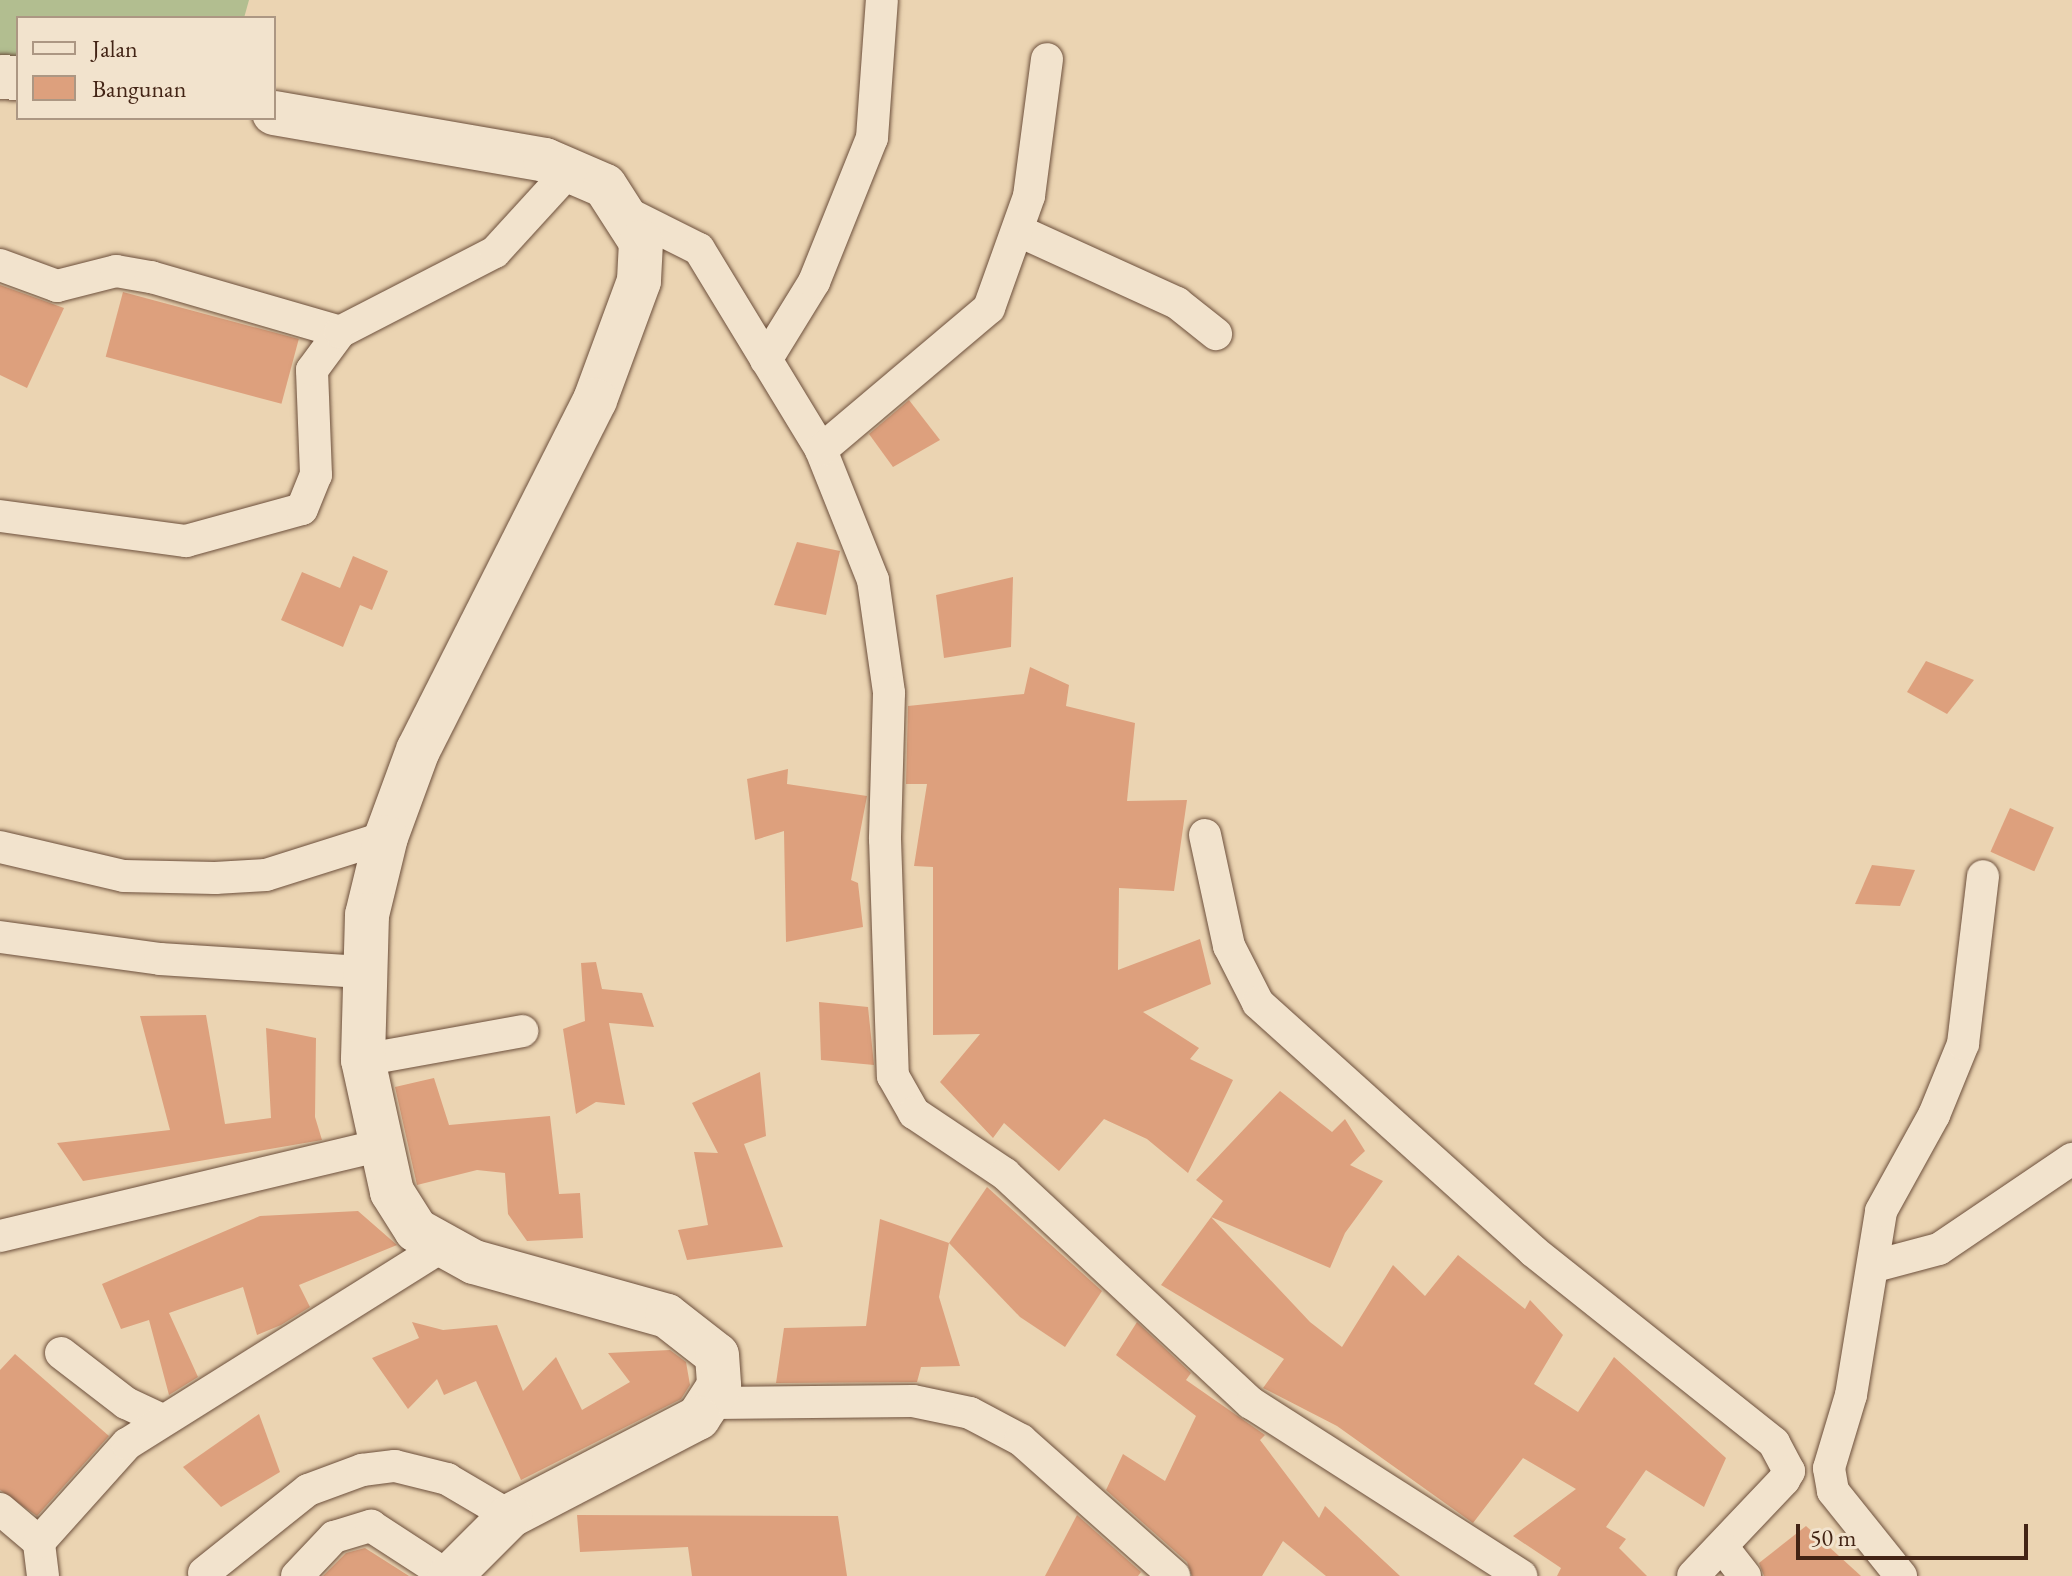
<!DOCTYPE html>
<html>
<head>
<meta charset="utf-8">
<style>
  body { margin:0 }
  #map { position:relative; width:2072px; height:1576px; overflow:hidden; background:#ebd4b2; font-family:"EB Garamond",serif }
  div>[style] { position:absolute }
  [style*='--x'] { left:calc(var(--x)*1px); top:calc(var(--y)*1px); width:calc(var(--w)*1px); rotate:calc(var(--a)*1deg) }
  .green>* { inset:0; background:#b2be90 }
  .building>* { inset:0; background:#dda07d; transform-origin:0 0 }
  .roads { filter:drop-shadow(0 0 2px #6d503c) drop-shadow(0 0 2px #6d503c) }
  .street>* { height:32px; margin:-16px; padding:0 16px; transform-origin:16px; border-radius:16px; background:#f2e3cd }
  .secondary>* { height:44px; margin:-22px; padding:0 22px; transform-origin:22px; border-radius:22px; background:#f2e3cd }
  span { translate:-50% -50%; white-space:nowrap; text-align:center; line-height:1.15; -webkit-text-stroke:6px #f2e3cd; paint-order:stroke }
  .legend { position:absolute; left:16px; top:16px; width:260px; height:104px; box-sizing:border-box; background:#f2e3cd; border:2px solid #ac9783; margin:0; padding:10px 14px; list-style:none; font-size:24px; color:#432415 }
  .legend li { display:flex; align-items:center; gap:16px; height:40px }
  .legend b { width:40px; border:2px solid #ac9783 }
  .scale { position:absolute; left:1796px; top:1524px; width:232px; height:36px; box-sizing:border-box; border:4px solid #432415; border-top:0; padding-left:10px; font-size:24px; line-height:28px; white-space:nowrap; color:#432415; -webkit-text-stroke:6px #f2e3cd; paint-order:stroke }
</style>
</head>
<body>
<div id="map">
  <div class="green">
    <div style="clip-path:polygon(0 0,249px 0,244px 18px,18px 18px,18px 86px,0 85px)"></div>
  </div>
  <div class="building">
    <div style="clip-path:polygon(0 285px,64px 308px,27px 388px,0 375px)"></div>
    <div style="left:123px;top:292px;width:182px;height:67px;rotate:15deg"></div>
    <div style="clip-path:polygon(909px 400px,940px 440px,893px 467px,869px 434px)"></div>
    <div style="clip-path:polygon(797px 542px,840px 551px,826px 615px,774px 605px)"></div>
    <div style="clip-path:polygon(353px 556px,388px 571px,372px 610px,360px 605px,343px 647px,281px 620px,302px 572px,340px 588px)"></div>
    <div style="clip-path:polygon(1013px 577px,1011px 647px,944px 658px,936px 595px)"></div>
    <div style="clip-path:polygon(1926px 661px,1974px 680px,1947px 714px,1907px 692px)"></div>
    <div style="clip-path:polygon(1030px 667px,1069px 685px,1066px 706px,1135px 723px,1127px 801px,1187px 800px,1174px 891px,1119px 888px,1118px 970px,1200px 939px,1211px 984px,1143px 1012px,1199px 1048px,1190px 1059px,1233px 1080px,1188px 1173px,1147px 1139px,1104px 1119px,1059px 1171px,1004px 1123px,993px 1138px,940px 1082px,980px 1034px,933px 1035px,933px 867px,914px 866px,927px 784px,906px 784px,908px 706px,1024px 694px)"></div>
    <div style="clip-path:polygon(788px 769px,787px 784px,867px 796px,851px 880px,858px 883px,863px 927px,786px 942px,784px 831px,755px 840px,747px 779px)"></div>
    <div style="left:2010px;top:808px;width:48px;height:48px;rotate:24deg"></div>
    <div style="clip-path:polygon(1872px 865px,1915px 870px,1900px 906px,1855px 904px)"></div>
    <div style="clip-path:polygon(596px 962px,602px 989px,642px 993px,654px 1027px,609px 1023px,625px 1105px,596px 1102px,576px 1114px,563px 1029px,585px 1021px,581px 963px)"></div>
    <div style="clip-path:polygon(819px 1002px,868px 1007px,874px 1065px,821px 1060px)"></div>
    <div style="clip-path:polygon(206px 1015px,225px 1124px,271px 1118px,266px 1028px,316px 1038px,315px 1117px,322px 1140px,83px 1181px,57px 1143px,170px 1130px,140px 1016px)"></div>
    <div style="clip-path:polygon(760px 1072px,766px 1136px,744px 1144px,783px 1247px,687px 1260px,678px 1230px,708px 1225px,694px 1152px,718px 1153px,692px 1103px)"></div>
    <div style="clip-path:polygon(434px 1078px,449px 1125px,550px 1116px,559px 1194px,580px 1193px,583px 1238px,527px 1241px,508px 1214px,505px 1173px,477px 1170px,417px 1185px,395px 1087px)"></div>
    <div style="clip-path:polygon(1280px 1091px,1332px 1132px,1345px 1119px,1365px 1151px,1350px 1165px,1383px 1181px,1345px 1233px,1330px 1268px,1211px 1217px,1310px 1322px,1342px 1347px,1393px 1265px,1425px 1296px,1458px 1255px,1525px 1309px,1530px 1300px,1563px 1335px,1534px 1384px,1578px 1412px,1614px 1357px,1726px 1458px,1704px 1507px,1646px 1470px,1606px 1527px,1626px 1539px,1619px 1548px,1647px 1576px,1557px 1576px,1561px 1568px,1513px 1536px,1576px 1489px,1523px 1458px,1473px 1523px,1337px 1426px,1263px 1388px,1284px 1359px,1161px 1285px,1223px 1201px,1196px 1180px)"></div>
    <div style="clip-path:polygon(987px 1187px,1102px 1291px,1065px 1347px,1020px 1317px,949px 1243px)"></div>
    <div style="clip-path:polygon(358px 1211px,397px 1245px,299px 1285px,310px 1307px,281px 1325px,257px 1335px,243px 1287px,169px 1313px,198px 1377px,169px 1395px,149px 1320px,121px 1329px,102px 1284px,260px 1216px)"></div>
    <div style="clip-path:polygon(880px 1219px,949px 1243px,939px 1297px,960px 1366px,921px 1367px,917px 1382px,776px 1383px,784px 1328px,866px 1326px)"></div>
    <div style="clip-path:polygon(412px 1322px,443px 1330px,497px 1325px,523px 1391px,556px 1357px,582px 1410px,630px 1382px,608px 1353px,670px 1350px,686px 1362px,690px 1385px,681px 1399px,521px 1480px,476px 1381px,444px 1395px,437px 1379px,408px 1409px,372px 1358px,419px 1338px)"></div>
    <div style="clip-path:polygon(1137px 1322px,1191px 1373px,1186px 1380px,1265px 1435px,1260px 1440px,1319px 1518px,1325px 1506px,1400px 1576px,1326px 1576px,1283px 1541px,1262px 1576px,1192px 1576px,1187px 1562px,1106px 1490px,1123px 1454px,1165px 1481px,1196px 1416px,1116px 1355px)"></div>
    <div style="clip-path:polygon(15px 1354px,109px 1436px,37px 1516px,0 1490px,0 1370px)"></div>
    <div style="clip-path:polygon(259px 1414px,280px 1472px,221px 1507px,183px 1467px)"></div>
    <div style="clip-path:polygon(577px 1515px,838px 1516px,847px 1576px,692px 1576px,688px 1547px,580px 1552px)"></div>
    <div style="clip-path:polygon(1077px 1515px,1141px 1572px,1138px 1576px,1045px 1576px)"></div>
    <div style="clip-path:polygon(1806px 1526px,1861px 1576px,1764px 1576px,1759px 1563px)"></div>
    <div style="clip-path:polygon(365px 1548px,409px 1576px,323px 1576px,346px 1553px)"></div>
  </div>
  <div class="roads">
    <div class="street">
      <div style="--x:629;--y:214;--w:78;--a:26.6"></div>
      <div style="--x:699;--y:249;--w:235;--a:58.7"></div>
      <div style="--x:821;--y:450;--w:140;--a:68.2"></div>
      <div style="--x:873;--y:580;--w:114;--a:81.9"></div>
      <div style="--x:889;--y:693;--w:146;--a:91.6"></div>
      <div style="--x:885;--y:839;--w:237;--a:88.1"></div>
      <div style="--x:893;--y:1076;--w:43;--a:60.4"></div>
      <div style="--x:914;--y:1113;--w:110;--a:33.8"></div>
      <div style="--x:1005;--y:1174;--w:336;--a:43"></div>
      <div style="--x:1251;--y:1403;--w:321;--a:32.6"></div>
      <div style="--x:1019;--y:231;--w:174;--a:24.5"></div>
      <div style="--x:1177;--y:303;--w:50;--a:38.5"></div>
      <div style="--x:0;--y:265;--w:61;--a:20.2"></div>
      <div style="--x:57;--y:286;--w:61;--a:-14.3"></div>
      <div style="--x:116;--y:271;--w:36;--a:10"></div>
      <div style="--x:151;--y:277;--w:197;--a:16.2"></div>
      <div style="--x:766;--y:360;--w:92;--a:-58.4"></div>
      <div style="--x:814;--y:282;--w:155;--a:-68.1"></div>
      <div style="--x:872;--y:138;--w:138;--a:-85.9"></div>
      <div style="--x:821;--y:450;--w:220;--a:-40.2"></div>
      <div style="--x:989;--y:308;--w:119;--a:-70.3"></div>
      <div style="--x:1029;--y:196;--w:138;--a:-82.5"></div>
      <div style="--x:0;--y:516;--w:188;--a:7.7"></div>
      <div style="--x:186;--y:541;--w:120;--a:-15.4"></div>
      <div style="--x:302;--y:509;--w:37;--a:-68"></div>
      <div style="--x:316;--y:475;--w:105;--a:-92.2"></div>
      <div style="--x:312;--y:370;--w:47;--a:-53.6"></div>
      <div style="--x:340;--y:332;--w:174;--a:-27.3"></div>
      <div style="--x:495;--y:252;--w:108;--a:-47.6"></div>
      <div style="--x:1205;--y:835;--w:114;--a:77.8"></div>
      <div style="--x:1229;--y:946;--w:64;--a:63"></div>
      <div style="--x:1258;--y:1003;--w:370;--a:42"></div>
      <div style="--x:1533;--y:1251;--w:308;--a:38.5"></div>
      <div style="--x:1774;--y:1443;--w:32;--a:62"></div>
      <div style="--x:1789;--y:1471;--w:10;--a:119"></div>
      <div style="--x:1784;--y:1480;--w:132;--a:133.5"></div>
      <div style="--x:0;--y:847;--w:127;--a:13.2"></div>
      <div style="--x:124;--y:876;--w:91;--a:1.3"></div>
      <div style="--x:215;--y:878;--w:51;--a:-3.4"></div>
      <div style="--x:266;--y:875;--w:126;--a:-17.6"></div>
      <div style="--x:0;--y:937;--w:162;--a:7.8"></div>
      <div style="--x:160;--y:959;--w:202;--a:3.7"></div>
      <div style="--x:363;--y:1060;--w:162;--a:-10.3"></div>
      <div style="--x:0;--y:1236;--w:390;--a:-13.4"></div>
      <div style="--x:1875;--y:1266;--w:66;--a:-14.9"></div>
      <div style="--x:1939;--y:1249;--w:161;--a:-34.1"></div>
      <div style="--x:61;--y:1353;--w:82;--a:37.6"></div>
      <div style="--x:126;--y:1403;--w:40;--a:25"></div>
      <div style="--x:714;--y:1403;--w:199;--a:-0.6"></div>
      <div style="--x:913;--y:1401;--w:58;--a:11.9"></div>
      <div style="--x:970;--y:1413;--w:58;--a:27.9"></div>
      <div style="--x:1021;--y:1440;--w:205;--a:41.6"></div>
      <div style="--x:0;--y:1509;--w:51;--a:40.2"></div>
      <div style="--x:1724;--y:1549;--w:34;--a:52"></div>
      <div style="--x:204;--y:1573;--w:133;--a:-38.6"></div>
      <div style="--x:308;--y:1490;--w:58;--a:-20.3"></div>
      <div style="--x:362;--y:1470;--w:33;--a:-7"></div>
      <div style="--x:395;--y:1466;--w:54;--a:14"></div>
      <div style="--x:447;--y:1479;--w:73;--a:30.4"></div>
      <div style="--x:43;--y:1576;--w:34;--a:-97"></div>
      <div style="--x:39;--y:1542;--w:132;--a:-48.1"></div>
      <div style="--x:127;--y:1444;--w:368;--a:-32.1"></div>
      <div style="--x:297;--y:1576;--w:54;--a:-46.5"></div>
      <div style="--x:334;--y:1537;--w:39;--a:-17"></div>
      <div style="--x:371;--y:1526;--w:92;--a:33"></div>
      <div style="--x:1901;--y:1576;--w:109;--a:-128.7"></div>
      <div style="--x:1833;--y:1491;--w:23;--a:-100"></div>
      <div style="--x:1829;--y:1468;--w:76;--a:-73.2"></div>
      <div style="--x:1851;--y:1395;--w:186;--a:-80.7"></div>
      <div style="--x:1881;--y:1211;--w:110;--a:-61.1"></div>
      <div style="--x:1934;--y:1115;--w:77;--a:-67.8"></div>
      <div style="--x:1963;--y:1044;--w:169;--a:-83.2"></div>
    </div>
    <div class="secondary">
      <div style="--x:0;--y:77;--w:18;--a:3"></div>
      <div style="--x:274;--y:113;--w:275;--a:9.8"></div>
      <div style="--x:545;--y:160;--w:65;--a:23.4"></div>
      <div style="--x:605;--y:186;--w:67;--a:57.3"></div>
      <div style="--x:641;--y:242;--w:39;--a:93"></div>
      <div style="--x:639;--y:281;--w:127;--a:110.3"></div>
      <div style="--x:595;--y:400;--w:392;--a:116.8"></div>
      <div style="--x:418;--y:750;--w:93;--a:110.2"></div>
      <div style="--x:386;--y:837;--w:80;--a:103.7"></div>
      <div style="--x:367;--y:915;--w:145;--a:91.6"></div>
      <div style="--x:363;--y:1060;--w:135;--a:77.6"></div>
      <div style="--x:392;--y:1192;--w:45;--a:57.7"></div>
      <div style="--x:416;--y:1230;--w:66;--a:28.9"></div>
      <div style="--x:474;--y:1262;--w:200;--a:15.6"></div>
      <div style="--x:667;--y:1316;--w:63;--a:38"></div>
      <div style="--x:717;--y:1355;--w:31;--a:86"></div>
      <div style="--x:719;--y:1386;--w:38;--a:123"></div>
      <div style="--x:698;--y:1418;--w:212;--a:152.5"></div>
      <div style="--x:510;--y:1516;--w:85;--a:135"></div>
    </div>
  </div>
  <ul class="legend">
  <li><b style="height:10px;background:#f2e3cd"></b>Jalan</li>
  <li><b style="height:22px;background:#dda07d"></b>Bangunan</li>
  </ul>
  <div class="scale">50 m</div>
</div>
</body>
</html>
